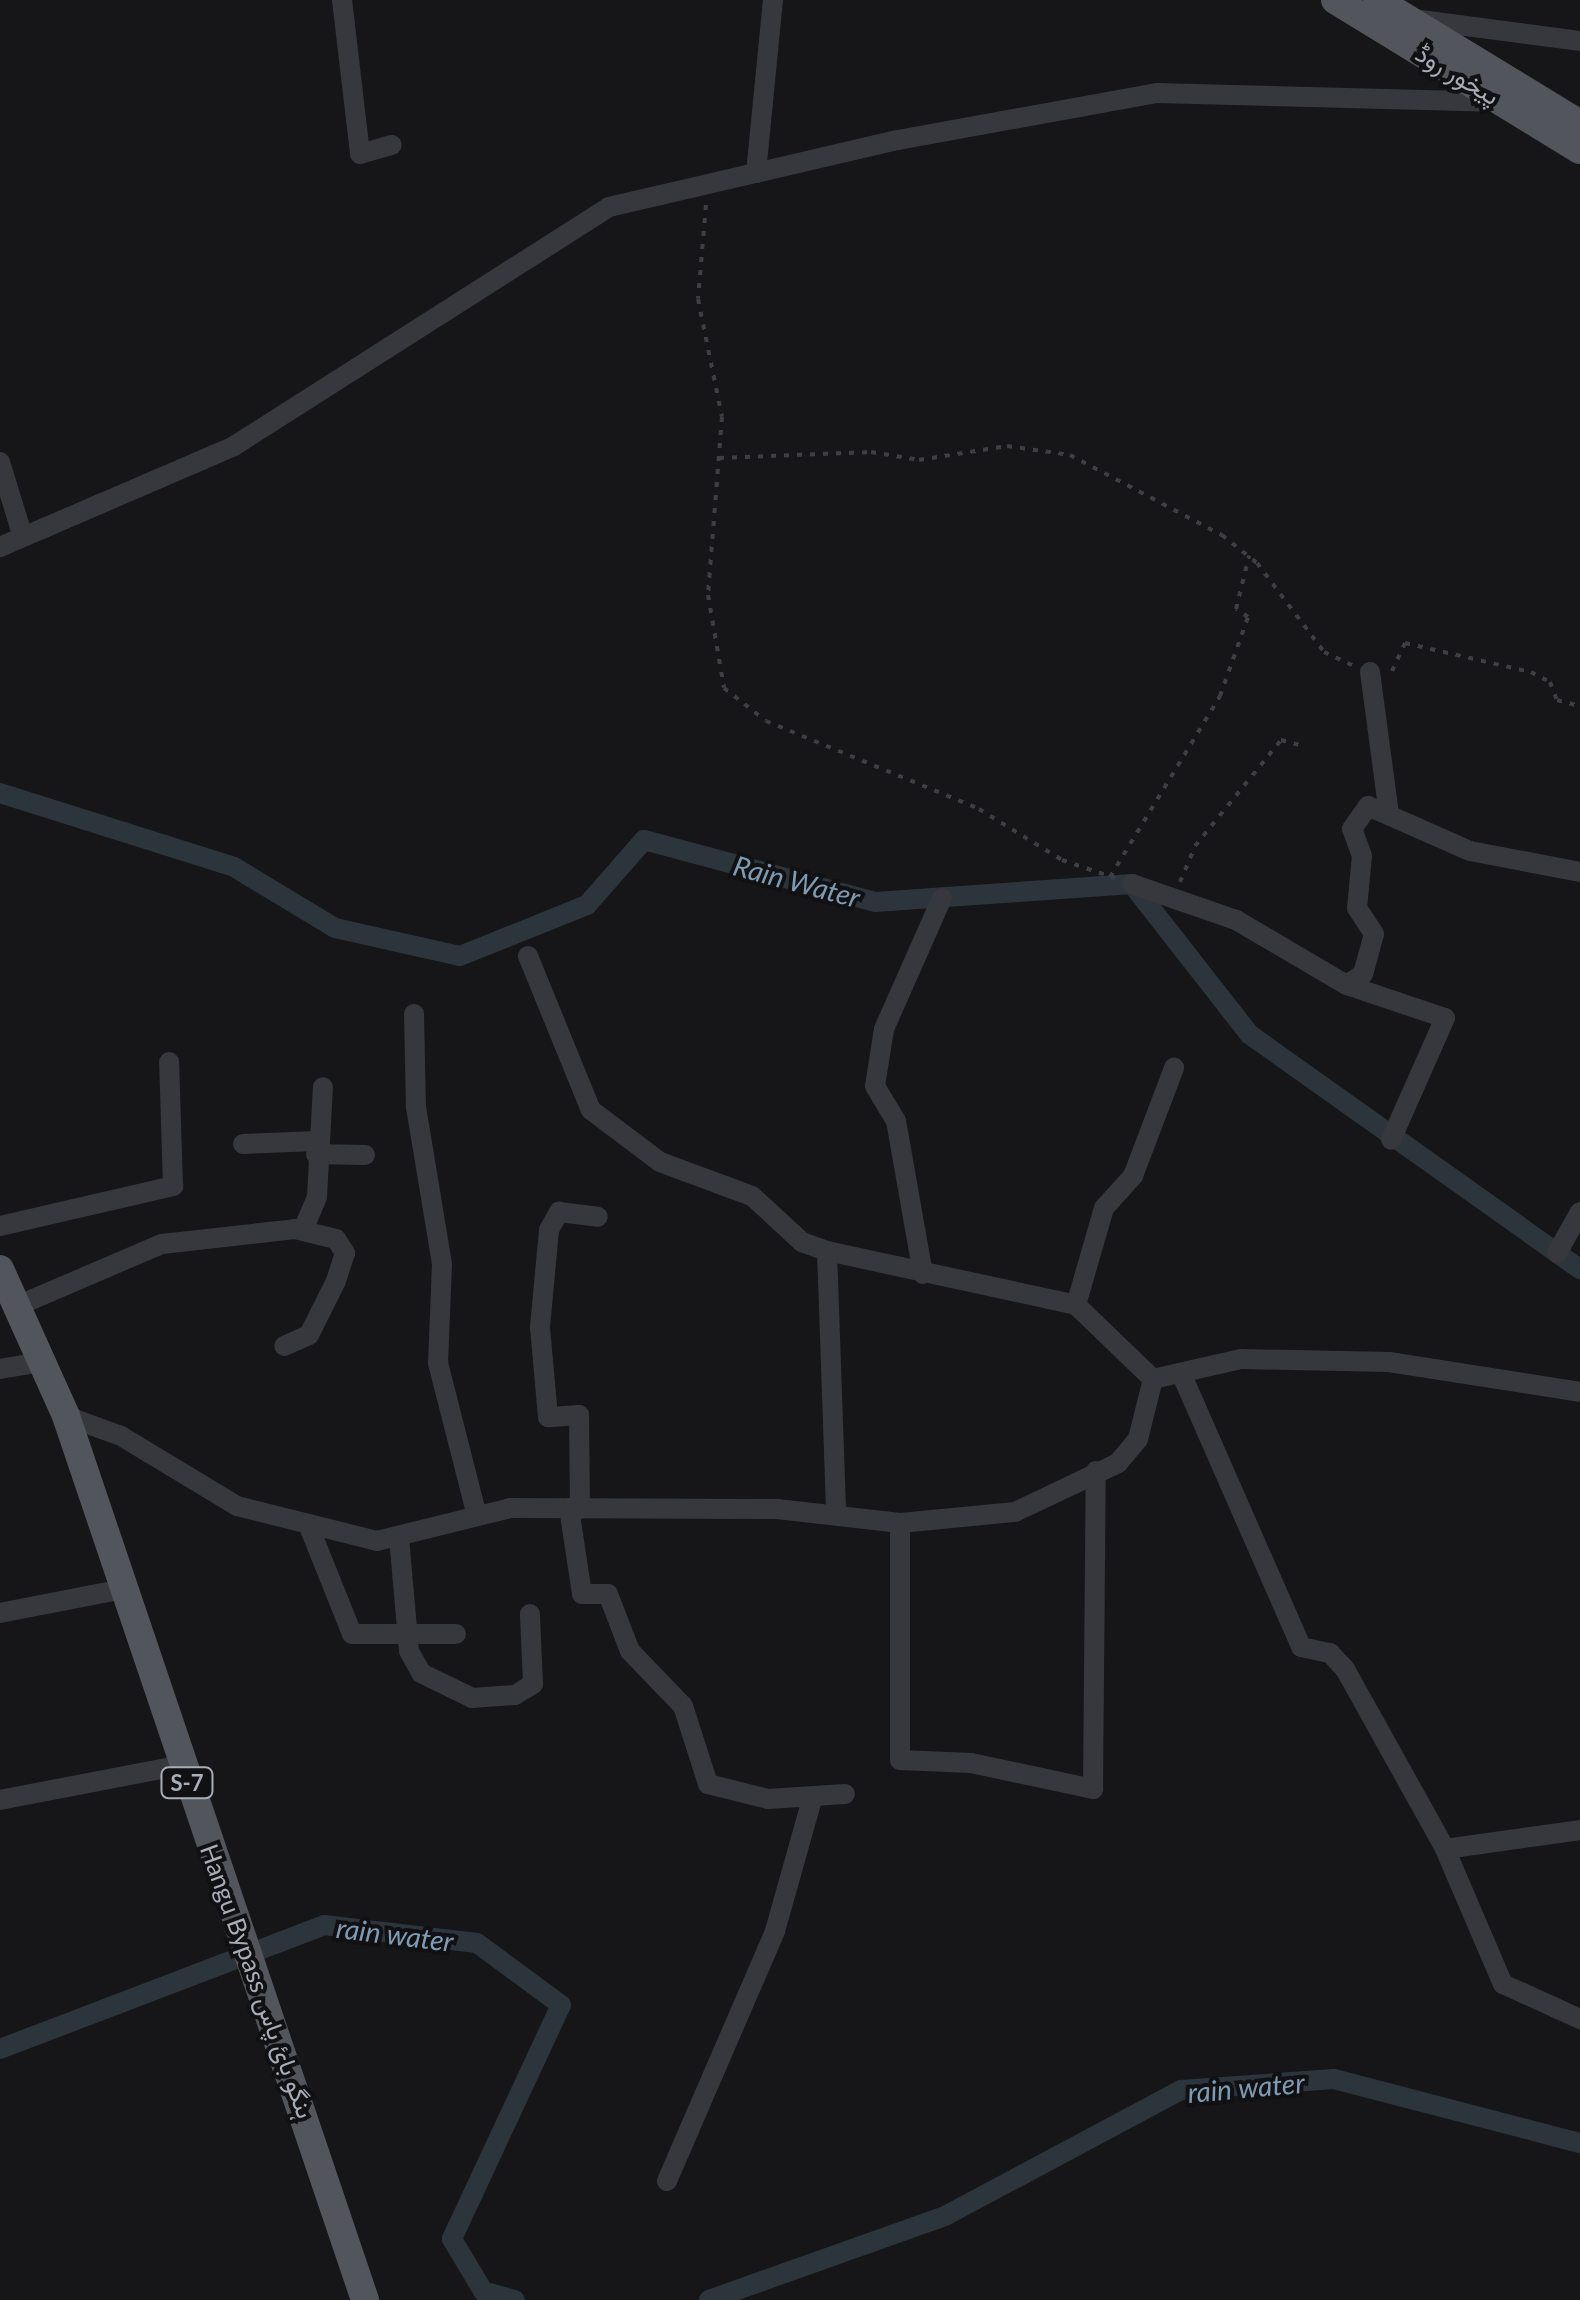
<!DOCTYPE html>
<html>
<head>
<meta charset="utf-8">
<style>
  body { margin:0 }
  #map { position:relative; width:1580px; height:2300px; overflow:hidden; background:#161618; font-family:Lato,Vazirmatn,sans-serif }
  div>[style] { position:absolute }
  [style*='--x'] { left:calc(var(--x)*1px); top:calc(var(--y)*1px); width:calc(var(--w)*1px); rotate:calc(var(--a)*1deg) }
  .canal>* { height:20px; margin:-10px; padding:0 10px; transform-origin:10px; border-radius:10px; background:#2c353c }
  .path>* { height:4px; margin-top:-2px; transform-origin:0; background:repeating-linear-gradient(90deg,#3d3f44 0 5px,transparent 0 13px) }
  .minor>* { height:20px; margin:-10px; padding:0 10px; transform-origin:10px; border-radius:10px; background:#37383d }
  .major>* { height:28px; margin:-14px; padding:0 14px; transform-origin:14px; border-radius:14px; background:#53555c }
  span { translate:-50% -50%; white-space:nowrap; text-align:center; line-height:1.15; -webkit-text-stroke:8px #111113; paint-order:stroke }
  .shield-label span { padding:2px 8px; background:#111113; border:2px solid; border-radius:8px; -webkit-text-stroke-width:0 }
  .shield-label { font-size:22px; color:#a8adb8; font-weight:700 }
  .street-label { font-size:25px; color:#a8adb8 }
  .water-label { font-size:28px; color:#7f9bb3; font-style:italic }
</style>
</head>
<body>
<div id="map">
  <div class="canal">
    <div style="--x:0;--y:793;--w:245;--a:17.5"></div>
    <div style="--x:234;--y:867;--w:118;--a:31.1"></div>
    <div style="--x:335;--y:928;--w:128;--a:12.6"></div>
    <div style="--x:460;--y:956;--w:137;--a:-21.9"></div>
    <div style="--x:587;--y:905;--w:86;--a:-48.8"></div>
    <div style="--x:644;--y:840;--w:239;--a:15"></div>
    <div style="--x:875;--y:902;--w:258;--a:-4"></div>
    <div style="--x:1132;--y:884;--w:190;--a:52"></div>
    <div style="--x:1249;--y:1034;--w:406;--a:35.4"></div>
    <div style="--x:0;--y:2049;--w:347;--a:-20.9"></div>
    <div style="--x:324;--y:1925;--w:154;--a:6.7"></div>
    <div style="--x:477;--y:1943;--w:104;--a:36.4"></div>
    <div style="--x:561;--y:2005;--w:258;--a:115"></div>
    <div style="--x:452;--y:2239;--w:61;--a:59.2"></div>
    <div style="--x:483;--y:2291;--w:33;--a:16"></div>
    <div style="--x:709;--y:2300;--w:251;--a:-19.6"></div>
    <div style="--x:945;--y:2216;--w:268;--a:-28.1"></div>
    <div style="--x:1181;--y:2090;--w:153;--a:-4.1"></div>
    <div style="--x:1334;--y:2079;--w:254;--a:14.6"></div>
  </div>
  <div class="path">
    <div style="--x:706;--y:205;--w:94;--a:94.9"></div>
    <div style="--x:698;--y:299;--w:120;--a:78.5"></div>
    <div style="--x:722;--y:417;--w:179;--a:94.5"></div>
    <div style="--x:708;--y:595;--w:94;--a:80.2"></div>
    <div style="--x:724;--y:688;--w:53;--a:38.2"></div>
    <div style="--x:766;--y:721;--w:230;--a:22.4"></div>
    <div style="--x:979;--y:809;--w:97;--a:31.6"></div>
    <div style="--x:1062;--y:860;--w:56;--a:18.8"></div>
    <div style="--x:719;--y:458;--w:152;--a:-2.3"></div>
    <div style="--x:871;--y:452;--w:49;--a:9.5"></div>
    <div style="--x:919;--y:460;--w:89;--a:-9"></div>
    <div style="--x:1007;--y:446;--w:64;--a:8.1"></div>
    <div style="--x:1070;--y:455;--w:172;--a:27.8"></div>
    <div style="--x:1222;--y:535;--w:45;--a:38.7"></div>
    <div style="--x:1257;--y:563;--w:111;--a:53"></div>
    <div style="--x:1324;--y:652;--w:33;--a:25"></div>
    <div style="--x:1392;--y:671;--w:31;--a:-65"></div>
    <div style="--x:1405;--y:643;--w:129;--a:13"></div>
    <div style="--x:1531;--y:672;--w:21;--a:28"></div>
    <div style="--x:1550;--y:682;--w:19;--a:69"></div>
    <div style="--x:1557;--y:700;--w:24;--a:15"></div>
    <div style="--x:1110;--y:877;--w:212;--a:-58.7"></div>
    <div style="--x:1220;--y:696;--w:84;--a:-70.5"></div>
    <div style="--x:1248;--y:617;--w:14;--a:-146"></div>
    <div style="--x:1236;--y:609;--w:55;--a:-76.2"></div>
    <div style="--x:1180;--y:882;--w:39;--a:-67"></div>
    <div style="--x:1195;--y:846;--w:136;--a:-50.9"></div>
    <div style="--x:1281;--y:740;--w:24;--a:15"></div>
  </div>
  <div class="minor">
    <div style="--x:342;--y:0;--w:155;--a:83.3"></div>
    <div style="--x:360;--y:154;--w:33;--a:-16"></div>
    <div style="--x:1413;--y:19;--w:168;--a:7.5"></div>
    <div style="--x:756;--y:173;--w:174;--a:-84.4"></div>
    <div style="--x:0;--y:462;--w:75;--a:73"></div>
    <div style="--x:0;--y:547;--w:255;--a:-23.3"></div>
    <div style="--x:234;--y:446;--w:445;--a:-32.5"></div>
    <div style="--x:609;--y:207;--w:297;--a:-13.1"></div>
    <div style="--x:898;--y:140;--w:263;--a:-10.3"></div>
    <div style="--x:1157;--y:93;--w:345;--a:1.5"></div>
    <div style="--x:1370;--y:672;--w:144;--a:82.4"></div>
    <div style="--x:1132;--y:884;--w:110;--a:19.1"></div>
    <div style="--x:1236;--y:920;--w:129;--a:30.4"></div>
    <div style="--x:1347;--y:985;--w:19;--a:-35"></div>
    <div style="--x:1363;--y:974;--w:41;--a:-74.6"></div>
    <div style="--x:1374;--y:934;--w:31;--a:-123"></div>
    <div style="--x:1357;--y:908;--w:52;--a:-84.5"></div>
    <div style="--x:1362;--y:856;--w:29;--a:-110"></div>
    <div style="--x:1352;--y:829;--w:28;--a:-55"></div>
    <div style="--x:1368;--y:806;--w:111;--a:23.8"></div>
    <div style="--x:1470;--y:851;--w:112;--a:10.8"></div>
    <div style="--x:528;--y:956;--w:166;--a:67.8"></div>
    <div style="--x:591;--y:1110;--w:86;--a:37"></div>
    <div style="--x:660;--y:1162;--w:98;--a:20.3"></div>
    <div style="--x:752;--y:1196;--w:68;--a:42.6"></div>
    <div style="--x:802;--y:1242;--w:27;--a:20"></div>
    <div style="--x:827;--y:1251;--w:255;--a:12.2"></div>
    <div style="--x:1076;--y:1305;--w:107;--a:43.9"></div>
    <div style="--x:1347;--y:985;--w:103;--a:18.6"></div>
    <div style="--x:1445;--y:1018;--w:133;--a:113.9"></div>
    <div style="--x:414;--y:1014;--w:93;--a:88.8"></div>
    <div style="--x:416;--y:1107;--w:159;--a:80.6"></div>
    <div style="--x:442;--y:1264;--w:99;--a:92.3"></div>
    <div style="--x:438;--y:1363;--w:158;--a:75.7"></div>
    <div style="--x:243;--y:1144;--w:73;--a:-2.4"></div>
    <div style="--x:316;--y:1154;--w:49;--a:1.2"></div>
    <div style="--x:0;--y:1226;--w:178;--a:-13"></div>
    <div style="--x:173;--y:1186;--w:124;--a:-91.8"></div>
    <div style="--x:303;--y:1230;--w:36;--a:-67"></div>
    <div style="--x:317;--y:1197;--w:110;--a:-86.9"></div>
    <div style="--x:827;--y:1251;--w:262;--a:88"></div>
    <div style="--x:1557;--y:1253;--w:47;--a:-60.7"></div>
    <div style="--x:923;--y:1274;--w:155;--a:-100"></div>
    <div style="--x:896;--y:1121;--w:41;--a:-121"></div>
    <div style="--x:875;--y:1086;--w:58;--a:-81"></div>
    <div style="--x:884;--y:1029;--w:143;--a:-66.1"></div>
    <div style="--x:1076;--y:1305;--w:101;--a:-73.9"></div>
    <div style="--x:1104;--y:1208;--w:43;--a:-47.8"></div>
    <div style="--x:1133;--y:1176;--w:116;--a:-69.2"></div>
    <div style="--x:17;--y:1306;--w:158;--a:-23.2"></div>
    <div style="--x:162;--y:1244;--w:134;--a:-6.4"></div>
    <div style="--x:295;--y:1229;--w:42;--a:13.7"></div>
    <div style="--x:336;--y:1239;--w:17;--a:57"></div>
    <div style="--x:345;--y:1253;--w:29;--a:108"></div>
    <div style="--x:336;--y:1281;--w:60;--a:116.6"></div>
    <div style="--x:309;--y:1335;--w:27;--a:156"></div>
    <div style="--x:0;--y:1369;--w:43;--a:-9.5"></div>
    <div style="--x:1181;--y:1373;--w:299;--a:66.3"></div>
    <div style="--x:1301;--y:1647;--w:30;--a:12"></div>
    <div style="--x:1330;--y:1653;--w:22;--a:47"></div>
    <div style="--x:1345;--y:1669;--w:206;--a:60.9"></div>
    <div style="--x:1445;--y:1849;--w:147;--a:66.8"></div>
    <div style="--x:1503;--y:1984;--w:85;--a:24.4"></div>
    <div style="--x:66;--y:1416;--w:59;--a:20"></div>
    <div style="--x:121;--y:1436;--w:135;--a:31.1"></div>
    <div style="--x:237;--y:1506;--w:144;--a:14"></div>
    <div style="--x:377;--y:1541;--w:137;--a:-13.9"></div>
    <div style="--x:510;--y:1508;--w:267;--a:0.2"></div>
    <div style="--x:777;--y:1509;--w:124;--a:6.5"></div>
    <div style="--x:900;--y:1523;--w:116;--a:-5.5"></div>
    <div style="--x:1015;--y:1512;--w:114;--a:-25.4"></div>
    <div style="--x:1118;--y:1463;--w:31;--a:-50"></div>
    <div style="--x:1138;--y:1439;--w:62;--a:-76"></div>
    <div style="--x:1153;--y:1379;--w:90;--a:-12.8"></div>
    <div style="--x:1241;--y:1359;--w:148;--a:1.2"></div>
    <div style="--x:1389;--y:1362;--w:193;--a:8.9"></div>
    <div style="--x:569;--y:1508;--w:87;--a:81.4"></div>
    <div style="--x:582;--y:1594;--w:26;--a:0"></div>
    <div style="--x:608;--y:1594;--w:61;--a:68.9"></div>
    <div style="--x:630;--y:1651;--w:76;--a:46.1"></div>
    <div style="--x:683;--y:1706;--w:82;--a:72.2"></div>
    <div style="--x:708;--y:1784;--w:62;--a:14"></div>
    <div style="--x:768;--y:1799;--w:77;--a:-3.7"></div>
    <div style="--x:580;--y:1509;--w:94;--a:-90.6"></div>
    <div style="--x:579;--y:1415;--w:31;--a:176"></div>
    <div style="--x:548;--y:1417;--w:90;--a:-95.1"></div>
    <div style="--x:540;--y:1327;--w:97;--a:-84.7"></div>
    <div style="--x:549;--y:1230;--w:21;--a:-61"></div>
    <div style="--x:559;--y:1212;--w:39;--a:7"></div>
    <div style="--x:900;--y:1523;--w:237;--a:90"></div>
    <div style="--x:900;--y:1760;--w:71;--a:2.4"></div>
    <div style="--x:971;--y:1763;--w:125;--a:12"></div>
    <div style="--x:1093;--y:1789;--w:318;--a:-89.5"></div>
    <div style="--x:308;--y:1524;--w:118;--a:68.2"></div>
    <div style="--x:352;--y:1634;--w:104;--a:0"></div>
    <div style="--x:399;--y:1537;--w:114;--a:85"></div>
    <div style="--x:409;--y:1651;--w:25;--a:61"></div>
    <div style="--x:421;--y:1673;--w:57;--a:26.1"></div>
    <div style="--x:472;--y:1698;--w:43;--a:-4"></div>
    <div style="--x:515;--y:1695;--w:21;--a:-31"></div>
    <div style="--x:533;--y:1684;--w:70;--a:-92.5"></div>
    <div style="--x:0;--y:1613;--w:125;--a:-11"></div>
    <div style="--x:0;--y:1800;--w:184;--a:-10.9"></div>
    <div style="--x:1445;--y:1849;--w:136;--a:-8"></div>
    <div style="--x:667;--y:2181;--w:272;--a:-66.6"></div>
    <div style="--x:775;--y:1931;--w:140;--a:-74.3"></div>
  </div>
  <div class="major">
    <div style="--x:1335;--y:0;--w:287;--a:31.5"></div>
    <div style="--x:1377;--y:0;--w:238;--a:31.4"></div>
    <div style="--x:0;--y:1269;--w:161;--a:65.8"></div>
    <div style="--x:66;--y:1416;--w:933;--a:71.31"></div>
  </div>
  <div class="shield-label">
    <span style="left:187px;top:1783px">S-7</span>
  </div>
  <div class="street-label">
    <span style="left:1458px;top:74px;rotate:31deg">پیخور روڈ</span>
    <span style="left:258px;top:1981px;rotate:70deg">Hangu Bypass ہنگو بائ پاس</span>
  </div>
  <div class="water-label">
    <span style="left:797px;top:881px;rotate:15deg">Rain Water</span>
    <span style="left:395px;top:1934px;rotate:7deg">rain water</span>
    <span style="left:1246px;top:2087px;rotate:-5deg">rain water</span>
  </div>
</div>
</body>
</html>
